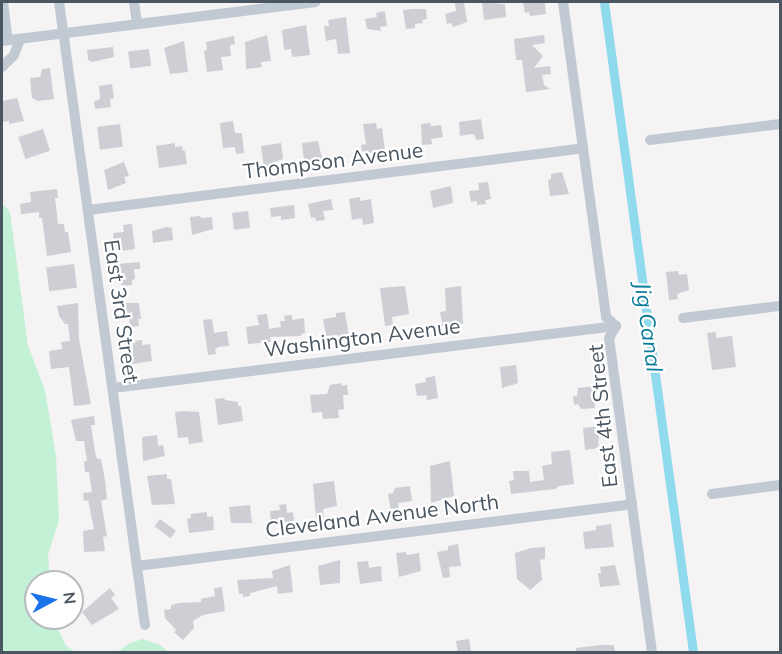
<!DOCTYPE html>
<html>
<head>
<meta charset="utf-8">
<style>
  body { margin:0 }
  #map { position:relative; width:782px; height:654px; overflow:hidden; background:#f5f3f3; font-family:Mulish,sans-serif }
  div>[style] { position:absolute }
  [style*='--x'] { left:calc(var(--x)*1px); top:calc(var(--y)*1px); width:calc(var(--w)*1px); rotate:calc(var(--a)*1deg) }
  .green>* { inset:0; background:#c3f1d5 }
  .canal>* { height:9px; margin:-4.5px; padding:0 4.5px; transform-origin:4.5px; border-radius:4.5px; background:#90daee }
  .building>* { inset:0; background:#cdcfd5; transform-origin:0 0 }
  .minor>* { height:10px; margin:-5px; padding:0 5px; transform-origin:5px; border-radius:5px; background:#c1cad2 }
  span { translate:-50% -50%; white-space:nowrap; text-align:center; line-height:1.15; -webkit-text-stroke:4.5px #fff; paint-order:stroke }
  .street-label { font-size:21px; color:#4a5661 }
  .water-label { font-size:22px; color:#0c7c9b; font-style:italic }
  .frame { position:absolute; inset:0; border:3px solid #4a5661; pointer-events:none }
  .north { position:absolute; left:24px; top:570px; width:60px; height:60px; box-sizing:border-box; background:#fff; border:2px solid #b7bbc0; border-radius:50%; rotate:83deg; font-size:16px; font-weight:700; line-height:24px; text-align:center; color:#4a5661 }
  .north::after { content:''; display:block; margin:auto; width:21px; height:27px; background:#1a73e8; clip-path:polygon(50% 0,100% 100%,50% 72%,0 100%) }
</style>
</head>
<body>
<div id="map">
  <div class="green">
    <div style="clip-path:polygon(2px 203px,10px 212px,28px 346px,45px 390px,56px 456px,59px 520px,48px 555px,50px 582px,36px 582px,36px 618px,53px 618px,66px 646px,76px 652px,2px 652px)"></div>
    <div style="clip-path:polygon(143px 639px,160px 645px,169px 652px,117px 652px,130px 643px)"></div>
  </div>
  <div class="canal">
    <div style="--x:604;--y:2;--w:656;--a:82.2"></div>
  </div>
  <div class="building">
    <div style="clip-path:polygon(464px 2px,467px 22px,453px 27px,452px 23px,447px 24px,445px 14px,456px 11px,455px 3px)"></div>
    <div style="clip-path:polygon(482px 2px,505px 4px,506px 17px,484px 20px)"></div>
    <div style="clip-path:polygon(523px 2px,545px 2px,546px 14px,530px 16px,529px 12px,525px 13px)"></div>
    <div style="clip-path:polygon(413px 9px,426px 9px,427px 19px,422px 20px,423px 23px,415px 24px,415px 28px,406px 29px,403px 10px)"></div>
    <div style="clip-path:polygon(385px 11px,387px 26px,380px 27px,381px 31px,367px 29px,365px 19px,377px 17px,376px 13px)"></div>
    <div style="clip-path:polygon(346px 17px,350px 53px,338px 54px,336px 39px,326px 41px,324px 26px,329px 26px,328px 20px)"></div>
    <div style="clip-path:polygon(306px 25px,310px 55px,292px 57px,291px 49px,284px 50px,282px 30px)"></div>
    <div style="clip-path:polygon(267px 35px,271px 61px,261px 62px,262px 67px,246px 69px,245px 42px)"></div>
    <div style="clip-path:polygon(544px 35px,545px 43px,532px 45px,543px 56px,534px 68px,550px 66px,551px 74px,542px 75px,544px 85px,550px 89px,526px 92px,522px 60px,516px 60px,514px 39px)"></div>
    <div style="clip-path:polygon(234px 36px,235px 44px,230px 45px,231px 56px,221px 57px,223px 70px,207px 72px,204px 51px,207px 50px,206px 42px)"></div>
    <div style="clip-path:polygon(184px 41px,188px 72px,170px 74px,164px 48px)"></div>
    <div style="clip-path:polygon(113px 47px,114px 57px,92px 62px,88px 60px,87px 50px)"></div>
    <div style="left:149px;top:49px;width:17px;height:21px;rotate:83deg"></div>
    <div style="clip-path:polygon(50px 68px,54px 99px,38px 101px,32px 98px,30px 78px,40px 77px,42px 69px)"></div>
    <div style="clip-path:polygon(112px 84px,114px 98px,110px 99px,111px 107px,95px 109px,94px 101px,99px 100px,100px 96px,99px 86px)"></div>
    <div style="clip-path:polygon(17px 98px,24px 121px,9px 124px,9px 121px,2px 122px,2px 101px)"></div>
    <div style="clip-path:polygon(481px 119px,484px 139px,476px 140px,475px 135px,471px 134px,460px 136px,459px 122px)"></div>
    <div style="clip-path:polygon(233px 121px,235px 133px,242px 133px,244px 153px,236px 154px,235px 147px,223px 148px,220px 123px)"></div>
    <div style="clip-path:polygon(376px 123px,377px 129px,382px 128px,385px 152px,362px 153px,361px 145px,366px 144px,363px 124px)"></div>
    <div style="clip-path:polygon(430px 123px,431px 126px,441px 125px,443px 137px,431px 139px,432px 144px,422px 145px,421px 124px)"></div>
    <div style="left:120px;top:124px;width:23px;height:23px;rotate:83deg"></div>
    <div style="left:43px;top:129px;width:23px;height:26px;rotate:72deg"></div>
    <div style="clip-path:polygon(318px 141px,322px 158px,304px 161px,302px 143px)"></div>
    <div style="clip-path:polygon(175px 143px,175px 147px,182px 146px,183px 151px,185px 151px,187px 164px,159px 168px,156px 146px)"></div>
    <div style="clip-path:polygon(281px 143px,283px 159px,272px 163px,272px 166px,264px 167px,261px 146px)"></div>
    <div style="clip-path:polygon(124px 162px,129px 176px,124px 177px,126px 183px,108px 190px,104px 170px)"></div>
    <div style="clip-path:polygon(562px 172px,569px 194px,550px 196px,548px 180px,551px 179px,551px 174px)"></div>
    <div style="clip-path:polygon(488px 182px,491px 199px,485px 200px,486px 204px,477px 205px,477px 201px,471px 202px,469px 191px,479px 190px,478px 183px)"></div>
    <div style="clip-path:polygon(451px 186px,453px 203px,433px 208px,430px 191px)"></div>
    <div style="clip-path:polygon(57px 189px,58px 198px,55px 198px,58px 224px,64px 224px,65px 232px,68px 232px,71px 252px,47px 256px,42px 218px,39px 218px,39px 212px,21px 214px,20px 204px,31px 202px,30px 192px)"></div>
    <div style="clip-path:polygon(360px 197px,360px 201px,371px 199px,374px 223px,363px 225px,362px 218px,352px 220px,349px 199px)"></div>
    <div style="clip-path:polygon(331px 199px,333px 210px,323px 211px,325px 220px,316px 221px,315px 217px,311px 218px,308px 204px)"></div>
    <div style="clip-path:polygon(294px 205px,295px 218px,281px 220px,281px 216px,271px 217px,270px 208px)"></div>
    <div style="left:248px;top:211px;width:17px;height:16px;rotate:83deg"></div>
    <div style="clip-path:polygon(200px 216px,201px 218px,212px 217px,213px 229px,192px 235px,190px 217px)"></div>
    <div style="clip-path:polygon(132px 224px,135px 249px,115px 252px,113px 233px,124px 232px,123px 225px)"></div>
    <div style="clip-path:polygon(167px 227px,172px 228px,173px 240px,153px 243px,152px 231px)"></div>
    <div style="clip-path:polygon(140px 262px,140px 269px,134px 269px,135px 279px,132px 280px,132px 285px,122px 286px,118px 264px)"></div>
    <div style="left:74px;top:264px;width:24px;height:28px;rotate:83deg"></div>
    <div style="clip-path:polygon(678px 271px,679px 275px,687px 274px,689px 290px,677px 294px,678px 299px,669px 300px,666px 272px)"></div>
    <div style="clip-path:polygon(405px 286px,409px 314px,392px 317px,393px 325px,385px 326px,380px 288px)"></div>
    <div style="clip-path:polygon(461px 286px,463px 324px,438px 327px,442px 322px,440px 312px,446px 311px,445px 288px)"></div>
    <div style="clip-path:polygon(78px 303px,79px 339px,91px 404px,74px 406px,69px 367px,51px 369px,49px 351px,62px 349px,61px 342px,70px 341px,68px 324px,65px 324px,59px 316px,57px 306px)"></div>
    <div style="clip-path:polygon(122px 303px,139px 303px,141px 319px,138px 319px,139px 326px,130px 327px,129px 314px,124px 312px)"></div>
    <div style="clip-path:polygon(345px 312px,349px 338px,338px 339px,338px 335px,326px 336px,323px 319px,336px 317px,336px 313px)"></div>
    <div style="clip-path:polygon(267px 314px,269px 329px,281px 327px,280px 321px,285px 321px,284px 316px,292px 315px,292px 320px,304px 318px,305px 333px,301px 334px,301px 336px,270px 337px,271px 342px,248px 344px,246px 327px,259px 325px,257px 315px)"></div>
    <div style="clip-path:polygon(212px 319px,214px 333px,227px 331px,229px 346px,219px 347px,215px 349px,216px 354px,208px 355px,203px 320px)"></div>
    <div style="clip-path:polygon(716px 332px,716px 338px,732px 336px,736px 367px,712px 370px,707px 333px)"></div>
    <div style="clip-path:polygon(142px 340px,142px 345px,150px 344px,152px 361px,132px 364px,133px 341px)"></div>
    <div style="clip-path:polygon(516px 365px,518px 383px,502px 388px,500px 367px)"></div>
    <div style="clip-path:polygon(435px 376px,438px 398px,427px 400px,426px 395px,417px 396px,415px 384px,426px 382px,425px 378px)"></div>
    <div style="clip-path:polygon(341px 383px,342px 386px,347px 385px,348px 395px,343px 395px,344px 409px,338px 410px,339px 418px,323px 419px,322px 412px,312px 413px,310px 395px,327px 394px,330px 385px)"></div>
    <div style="clip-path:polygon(596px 386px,597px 393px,593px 394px,595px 408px,581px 409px,578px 404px,574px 405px,573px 396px,577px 396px,578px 388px)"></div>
    <div style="clip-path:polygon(224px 398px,225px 400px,238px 402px,238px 406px,241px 406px,243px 421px,218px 425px,215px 399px)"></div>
    <div style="clip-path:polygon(184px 411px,199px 412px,203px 442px,189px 444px,188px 437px,178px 438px,175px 412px)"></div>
    <div style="clip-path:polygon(94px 416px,95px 425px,91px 425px,95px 452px,97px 459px,101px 459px,105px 480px,107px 499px,101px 501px,107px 536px,103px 537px,105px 551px,84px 552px,83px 531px,94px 529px,88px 500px,84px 501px,83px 493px,92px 492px,89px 472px,85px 472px,84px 461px,87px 461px,84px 441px,76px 441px,71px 420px)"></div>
    <div style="clip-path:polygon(602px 426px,603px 433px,599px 434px,598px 448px,585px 450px,583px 428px)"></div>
    <div style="clip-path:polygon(157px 435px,158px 446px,163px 445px,165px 456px,143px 461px,142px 437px)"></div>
    <div style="clip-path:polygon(570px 450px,574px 484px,559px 486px,555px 489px,511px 494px,509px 481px,514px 480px,513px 471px,529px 471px,530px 482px,544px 480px,542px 466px,552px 464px,551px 452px)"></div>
    <div style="clip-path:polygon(450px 461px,454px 496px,431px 503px,430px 466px)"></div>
    <div style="clip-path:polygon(167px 474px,167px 479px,171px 479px,175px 504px,152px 505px,147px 476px)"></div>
    <div style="clip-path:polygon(334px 481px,337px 506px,323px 509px,324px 517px,316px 518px,313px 484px)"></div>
    <div style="clip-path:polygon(410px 486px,412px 501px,398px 503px,399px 511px,391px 512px,388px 494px,393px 493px,395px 488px)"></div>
    <div style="clip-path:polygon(286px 504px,287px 513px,293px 512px,294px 521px,271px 524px,270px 511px,280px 510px,279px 505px)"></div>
    <div style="clip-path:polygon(250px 505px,252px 523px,231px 523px,229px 507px)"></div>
    <div style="clip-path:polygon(207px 512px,207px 517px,213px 516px,214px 530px,189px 533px,187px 519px,191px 518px,191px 514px)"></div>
    <div style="left:160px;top:519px;width:20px;height:9px;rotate:37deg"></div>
    <div style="clip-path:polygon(611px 524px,614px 547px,585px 549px,583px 532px,596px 530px,596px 526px)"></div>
    <div style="clip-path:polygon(458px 544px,461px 566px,449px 567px,450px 577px,443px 578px,437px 552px,448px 550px,448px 546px)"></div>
    <div style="clip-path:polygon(545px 547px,545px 559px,540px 560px,542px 580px,530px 590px,517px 579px,515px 553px,531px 548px)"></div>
    <div style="clip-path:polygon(406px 552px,407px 555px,419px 553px,421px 571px,399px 577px,396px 553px)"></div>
    <div style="clip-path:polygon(340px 560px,340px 583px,320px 585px,318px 566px)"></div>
    <div style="clip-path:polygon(368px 561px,369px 568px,381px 566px,382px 581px,360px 584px,357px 562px)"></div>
    <div style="clip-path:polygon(290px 565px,293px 592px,278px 594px,277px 586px,250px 593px,250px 596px,243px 597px,243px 594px,239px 594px,237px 580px,273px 578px,272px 571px)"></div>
    <div style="clip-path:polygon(615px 565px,620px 585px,600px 587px,598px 573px,601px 573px,600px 567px)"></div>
    <div style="clip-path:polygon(222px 587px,225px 611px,203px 615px,193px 621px,194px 628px,183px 640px,174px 632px,176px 630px,165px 618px,164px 610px,171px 609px,171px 605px,179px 603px,201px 602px,201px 599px,215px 596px,214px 588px)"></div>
    <div style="clip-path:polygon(110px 588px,115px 595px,111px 598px,119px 609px,92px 625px,82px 612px)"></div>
    <div style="clip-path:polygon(469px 639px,471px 652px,458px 652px,456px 641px)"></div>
    <div style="clip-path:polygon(601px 645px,614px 645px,615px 652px,576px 652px,576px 648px)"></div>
  </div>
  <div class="minor">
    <div style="--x:3;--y:2;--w:38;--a:83"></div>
    <div style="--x:59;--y:2;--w:629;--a:82.14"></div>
    <div style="--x:134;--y:2;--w:21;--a:82"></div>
    <div style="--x:563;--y:2;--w:318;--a:82.2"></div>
    <div style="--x:606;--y:317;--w:13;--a:42"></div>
    <div style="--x:616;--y:326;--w:14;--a:120"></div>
    <div style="--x:609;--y:338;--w:317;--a:82.2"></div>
    <div style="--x:2;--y:41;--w:316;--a:-7.1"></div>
    <div style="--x:2;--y:67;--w:17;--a:-45"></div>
    <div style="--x:14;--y:55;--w:17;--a:-69"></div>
    <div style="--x:650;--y:140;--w:131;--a:-7"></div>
    <div style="--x:88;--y:210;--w:499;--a:-7.1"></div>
    <div style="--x:683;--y:318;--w:98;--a:-7.1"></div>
    <div style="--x:113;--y:388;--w:507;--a:-7.03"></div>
    <div style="--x:712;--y:494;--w:69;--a:-7.5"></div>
    <div style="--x:137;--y:566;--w:499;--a:-7.1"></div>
  </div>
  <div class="street-label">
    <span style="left:333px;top:160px;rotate:-7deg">Thompson Avenue</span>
    <span style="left:122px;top:311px;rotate:82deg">East 3rd Street</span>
    <span style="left:362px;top:337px;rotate:-7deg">Washington Avenue</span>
    <span style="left:602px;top:416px;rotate:-96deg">East 4th Street</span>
    <span style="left:382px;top:515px;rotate:-7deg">Cleveland Avenue North</span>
  </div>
  <div class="water-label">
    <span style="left:648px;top:327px;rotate:82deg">Jig Canal</span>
  </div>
  <div class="frame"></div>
  <div class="north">N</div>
</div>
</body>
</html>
